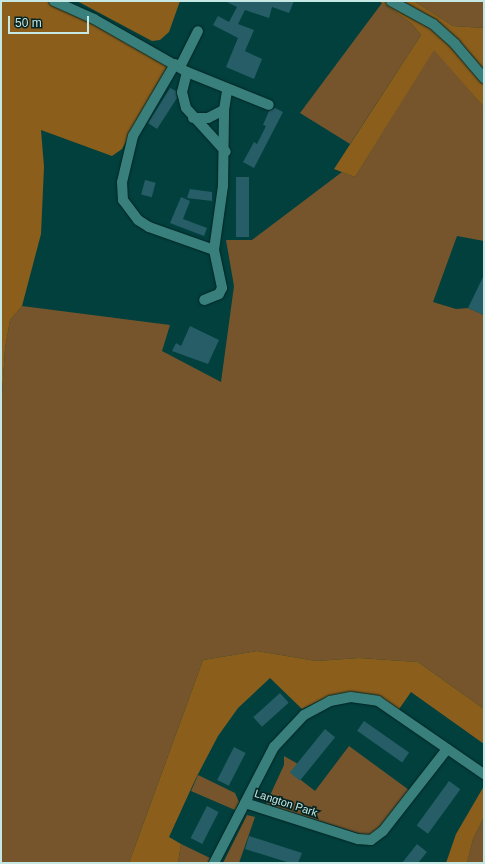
<!DOCTYPE html>
<html>
<head>
<meta charset="utf-8">
<style>
  body { margin:0 }
  #map { position:relative; width:485px; height:864px; overflow:hidden; background:#02403e; font-family:Helvetica,sans-serif }
  div>[style] { position:absolute }
  [style*='--x'] { left:calc(var(--x)*1px); top:calc(var(--y)*1px); width:calc(var(--w)*1px); rotate:calc(var(--a)*1deg) }
  .green>* { inset:0; background:#76552c }
  .forest>* { inset:0; background:#8c5e1c }
  .building>* { inset:0; background:#265d66; transform-origin:0 0 }
  .roads { filter:drop-shadow(0 0 1px #002523) drop-shadow(0 0 1px #002523) }
  .minor>* { height:10px; margin:-5px; padding:0 5px; transform-origin:5px; border-radius:5px; background:#39807c }
  span { translate:-50% -50%; white-space:nowrap; text-align:center; line-height:1.15; -webkit-text-stroke:3.5px #052422; paint-order:stroke }
  .street-label { font-size:11px; color:#c6e8e5 }
  .frame { position:absolute; inset:0; border:2px solid #c6e8e5; pointer-events:none }
  .scale { position:absolute; left:8px; top:16px; width:81px; height:18px; box-sizing:border-box; border:2px solid #c6e8e5; border-top:0; padding-left:5px; font-size:12px; line-height:14px; white-space:nowrap; color:#c6e8e5; -webkit-text-stroke:3px #052422; paint-order:stroke }
</style>
</head>
<body>
<div id="map">
  <div class="green">
    <div style="clip-path:polygon(414px 1px,484px 1px,484px 28px,453px 26px)"></div>
    <div style="clip-path:polygon(382px 3px,411px 23px,421px 35px,350px 144px,300px 113px)"></div>
    <div style="clip-path:polygon(434px 49px,484px 107px,484px 241px,457px 236px,433px 302px,456px 309px,468px 308px,484px 315px,484px 709px,418px 662px,359px 658px,316px 661px,257px 651px,203px 660px,129px 863px,1px 863px,1px 409px,5px 349px,10px 320px,22px 306px,170px 325px,162px 351px,221px 382px,234px 286px,226px 240px,252px 240px,342px 172px,355px 177px)"></div>
    <div style="clip-path:polygon(349px 746px,409px 790px,373px 835px,367px 836px,266px 804px,284px 765px,284px 756px,298px 764px,292px 773px,315px 791px)"></div>
    <div style="clip-path:polygon(198px 775px,235px 793px,239px 802px,235px 810px,191px 791px)"></div>
    <div style="clip-path:polygon(247px 815px,255px 817px,239px 863px,223px 863px)"></div>
    <div style="clip-path:polygon(484px 817px,484px 863px,467px 863px,473px 839px)"></div>
    <div style="clip-path:polygon(181px 844px,210px 858px,208px 863px,178px 863px)"></div>
  </div>
  <div class="forest">
    <div style="clip-path:polygon(1px 1px,53px 1px,168px 65px,122px 149px,112px 156px,41px 130px,44px 167px,41px 234px,22px 306px,10px 320px,5px 349px,1px 409px)"></div>
    <div style="clip-path:polygon(77px 1px,180px 1px,169px 32px,160px 40px,152px 41px)"></div>
    <div style="clip-path:polygon(379px 1px,414px 1px,453px 26px,484px 28px,484px 107px,434px 50px,355px 177px,334px 169px,421px 35px,411px 23px)"></div>
    <div style="clip-path:polygon(257px 651px,316px 661px,359px 658px,418px 662px,484px 709px,484px 744px,411px 692px,397px 712px,347px 694px,323px 699px,302px 709px,270px 678px,238px 708px,218px 736px,196px 778px,169px 837px,181px 844px,178px 863px,129px 863px,203px 660px)"></div>
    <div style="clip-path:polygon(484px 786px,484px 817px,473px 839px,467px 863px,446px 863px,456px 834px)"></div>
  </div>
  <div class="building">
    <div style="clip-path:polygon(225px 1px,294px 1px,289px 13px,272px 7px,269px 18px,245px 10px,238px 24px,254px 30px,245px 51px,262px 59px,254px 79px,226px 67px,238px 38px,213px 25px,218px 16px,229px 22px,237px 7px)"></div>
    <div style="clip-path:polygon(170px 88px,176px 91px,177px 98px,157px 129px,148px 123px)"></div>
    <div style="clip-path:polygon(275px 108px,283px 112px,254px 168px,243px 162px,254px 142px,257px 144px,266px 126px,263px 125px,269px 111px)"></div>
    <div style="left:236px;top:177px;width:13px;height:60px"></div>
    <div style="left:145px;top:180px;width:11px;height:15px;rotate:15deg"></div>
    <div style="clip-path:polygon(190px 189px,212px 192px,212px 201px,187px 198px)"></div>
    <div style="clip-path:polygon(181px 197px,190px 201px,183px 219px,207px 228px,204px 236px,170px 223px)"></div>
    <div style="clip-path:polygon(484px 275px,484px 315px,468px 308px)"></div>
    <div style="clip-path:polygon(190px 326px,219px 340px,208px 364px,172px 351px,176px 343px,181px 346px)"></div>
    <div style="left:280px;top:693px;width:13px;height:36px;rotate:48deg"></div>
    <div style="left:364px;top:721px;width:55px;height:12px;rotate:35deg"></div>
    <div style="left:325px;top:729px;width:13px;height:56px;rotate:39deg"></div>
    <div style="left:234px;top:747px;width:13px;height:37px;rotate:27deg"></div>
    <div style="left:449px;top:781px;width:14px;height:55px;rotate:36deg"></div>
    <div style="left:207px;top:806px;width:13px;height:36px;rotate:27deg"></div>
    <div style="clip-path:polygon(249px 836px,302px 853px,298px 863px,290px 863px,245px 849px)"></div>
    <div style="clip-path:polygon(417px 844px,427px 852px,418px 863px,402px 863px)"></div>
  </div>
  <div class="roads">
    <div class="minor">
      <div style="--x:54;--y:1;--w:44;--a:24.2"></div>
      <div style="--x:94;--y:19;--w:107;--a:29.7"></div>
      <div style="--x:187;--y:72;--w:88;--a:21.9"></div>
      <div style="--x:391;--y:1;--w:48;--a:28.7"></div>
      <div style="--x:433;--y:24;--w:30;--a:42"></div>
      <div style="--x:455;--y:44;--w:45;--a:49.5"></div>
      <div style="--x:175;--y:64;--w:83;--a:120.3"></div>
      <div style="--x:133;--y:136;--w:47;--a:103.4"></div>
      <div style="--x:122;--y:182;--w:18;--a:87"></div>
      <div style="--x:123;--y:200;--w:25;--a:53"></div>
      <div style="--x:138;--y:220;--w:13;--a:32"></div>
      <div style="--x:149;--y:227;--w:69;--a:19.5"></div>
      <div style="--x:214;--y:250;--w:39;--a:78"></div>
      <div style="--x:222;--y:288;--w:7;--a:117"></div>
      <div style="--x:219;--y:294;--w:16;--a:158"></div>
      <div style="--x:180;--y:67;--w:40;--a:-63.4"></div>
      <div style="--x:187;--y:72;--w:21;--a:104"></div>
      <div style="--x:182;--y:92;--w:16;--a:76"></div>
      <div style="--x:186;--y:108;--w:59;--a:47.7"></div>
      <div style="--x:193;--y:118;--w:15;--a:0"></div>
      <div style="--x:208;--y:118;--w:18;--a:-27"></div>
      <div style="--x:214;--y:250;--w:65;--a:-82"></div>
      <div style="--x:223;--y:186;--w:76;--a:-89.2"></div>
      <div style="--x:224;--y:110;--w:20;--a:-81"></div>
      <div style="--x:245;--y:803;--w:119;--a:17.7"></div>
      <div style="--x:358;--y:839;--w:13;--a:4"></div>
      <div style="--x:371;--y:840;--w:15;--a:-37"></div>
      <div style="--x:383;--y:831;--w:104;--a:-52"></div>
      <div style="--x:214;--y:863;--w:131;--a:-62.7"></div>
      <div style="--x:274;--y:747;--w:44;--a:-46.8"></div>
      <div style="--x:304;--y:715;--w:30;--a:-28"></div>
      <div style="--x:330;--y:701;--w:21;--a:-11"></div>
      <div style="--x:351;--y:697;--w:27;--a:8"></div>
      <div style="--x:378;--y:701;--w:129;--a:34.6"></div>
    </div>
  </div>
  <div class="street-label">
    <span style="left:286px;top:803px;rotate:18deg">Langton Park</span>
  </div>
  <div class="frame"></div>
  <div class="scale">50 m</div>
</div>
</body>
</html>
